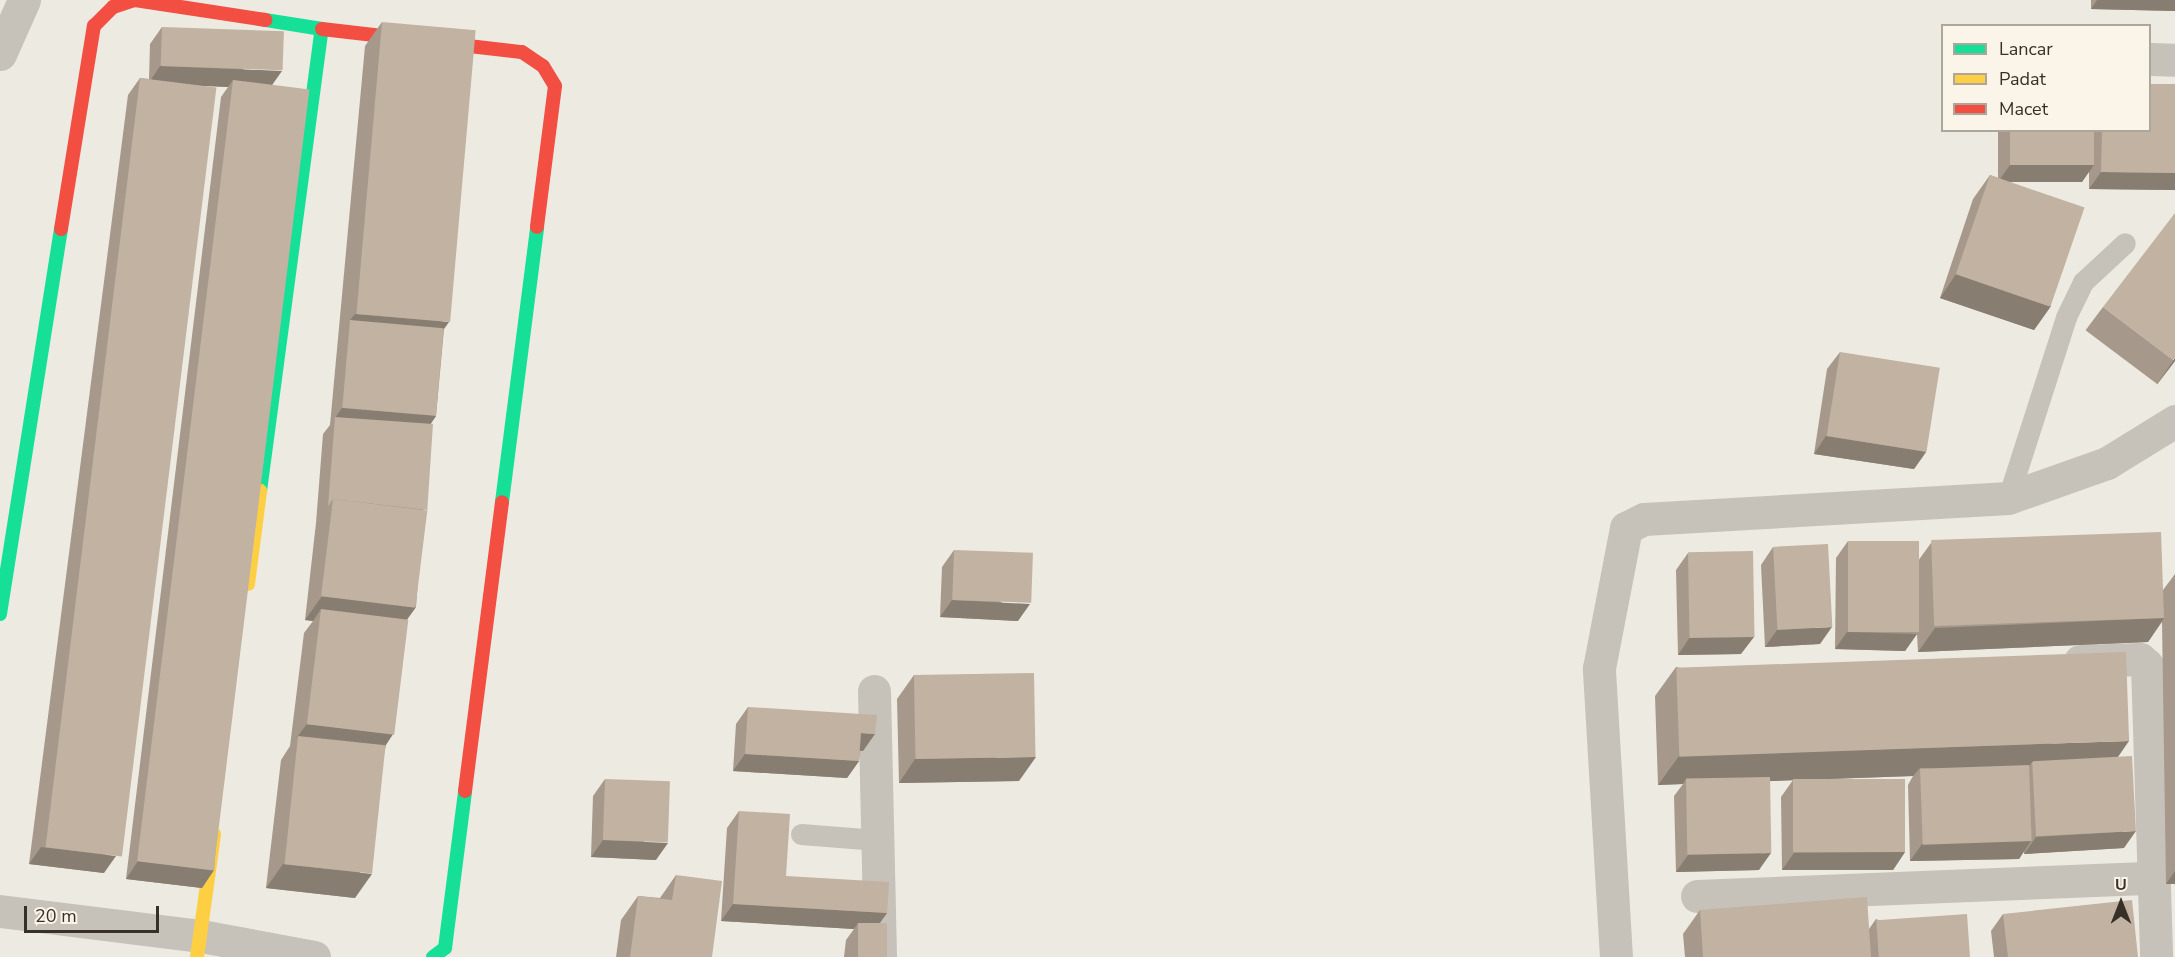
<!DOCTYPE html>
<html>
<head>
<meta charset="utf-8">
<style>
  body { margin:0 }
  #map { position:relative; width:2175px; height:957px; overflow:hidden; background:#edeae1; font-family:"Nunito Sans",sans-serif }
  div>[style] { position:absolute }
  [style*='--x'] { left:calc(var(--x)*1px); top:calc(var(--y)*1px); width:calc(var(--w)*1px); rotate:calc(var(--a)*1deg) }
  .lane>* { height:21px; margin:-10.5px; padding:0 10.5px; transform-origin:10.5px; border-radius:10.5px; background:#c6c2ba }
  .street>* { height:33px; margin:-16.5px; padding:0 16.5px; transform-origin:16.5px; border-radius:16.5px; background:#c6c2ba }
  .fast>* { height:14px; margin:-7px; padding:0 7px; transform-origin:7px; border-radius:7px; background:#16e098 }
  .slow>* { height:14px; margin:-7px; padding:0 7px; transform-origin:7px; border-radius:7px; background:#ffcf43 }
  .jam>* { height:14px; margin:-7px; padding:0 7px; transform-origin:7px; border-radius:7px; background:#f24e42 }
  .wall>* { inset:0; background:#a6998b; transform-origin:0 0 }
  .shaded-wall>* { inset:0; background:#877d71 }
  .building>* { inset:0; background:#c1b2a2; transform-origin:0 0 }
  span { translate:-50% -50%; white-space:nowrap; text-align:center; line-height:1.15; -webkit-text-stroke:5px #faf5e8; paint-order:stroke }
  .legend { position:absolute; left:1941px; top:24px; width:210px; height:108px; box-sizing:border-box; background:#faf5e8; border:2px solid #aca69b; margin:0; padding:8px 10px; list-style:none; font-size:18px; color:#373028 }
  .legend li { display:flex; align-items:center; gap:12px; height:30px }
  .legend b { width:30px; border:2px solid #aca69b }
  .north { position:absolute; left:2091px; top:873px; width:60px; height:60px; -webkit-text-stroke:4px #faf5e8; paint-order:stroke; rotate:0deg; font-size:16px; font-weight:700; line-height:24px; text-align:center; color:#373028 }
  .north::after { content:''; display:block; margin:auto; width:21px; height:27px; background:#373028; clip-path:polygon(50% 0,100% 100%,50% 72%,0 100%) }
  .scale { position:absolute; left:24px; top:906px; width:135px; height:27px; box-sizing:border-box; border:3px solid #373028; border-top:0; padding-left:8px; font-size:18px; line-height:21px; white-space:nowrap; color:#373028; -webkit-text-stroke:4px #faf5e8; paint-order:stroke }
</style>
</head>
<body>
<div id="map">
  <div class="lane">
    <div style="--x:2008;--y:498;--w:190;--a:-72.2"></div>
    <div style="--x:2066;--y:317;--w:39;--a:-64"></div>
    <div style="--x:2083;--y:282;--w:57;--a:-42.9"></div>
    <div style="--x:801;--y:834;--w:76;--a:4.5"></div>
  </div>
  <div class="street">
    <div style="--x:0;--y:54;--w:59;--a:-66"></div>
    <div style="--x:2150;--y:59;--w:25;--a:2"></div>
    <div style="--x:2080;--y:661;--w:60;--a:-1.9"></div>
    <div style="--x:2140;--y:659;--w:9;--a:41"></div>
    <div style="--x:2147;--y:665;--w:292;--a:88.2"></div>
    <div style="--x:874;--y:691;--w:266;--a:88.7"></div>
    <div style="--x:1697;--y:896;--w:455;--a:-2.3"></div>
    <div style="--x:0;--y:911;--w:203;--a:7.1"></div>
    <div style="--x:201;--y:936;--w:115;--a:10.5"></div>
    <div style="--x:1616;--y:957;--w:289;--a:-93.4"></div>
    <div style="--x:1599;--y:668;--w:143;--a:-79.1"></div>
    <div style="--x:1626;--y:528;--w:20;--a:-27"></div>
    <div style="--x:1644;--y:519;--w:365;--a:-3.3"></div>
    <div style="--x:2008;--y:498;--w:105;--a:-19.5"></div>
    <div style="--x:2107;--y:463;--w:80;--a:-31.7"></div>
  </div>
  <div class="fast">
    <div style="--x:260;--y:491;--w:466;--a:-82.4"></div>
    <div style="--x:322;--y:29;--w:58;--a:-171"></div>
    <div style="--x:502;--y:502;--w:277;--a:-82.7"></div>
    <div style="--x:0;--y:614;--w:390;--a:-81"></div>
    <div style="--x:433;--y:957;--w:15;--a:-37"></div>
    <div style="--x:445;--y:948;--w:158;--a:-82.7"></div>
  </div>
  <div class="slow">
    <div style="--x:248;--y:584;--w:94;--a:-82.6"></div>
    <div style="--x:197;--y:957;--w:124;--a:-82.1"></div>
  </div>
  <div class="jam">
    <div style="--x:322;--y:29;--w:201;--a:6.6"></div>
    <div style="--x:522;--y:52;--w:25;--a:34"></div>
    <div style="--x:543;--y:66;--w:23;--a:59"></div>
    <div style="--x:555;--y:86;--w:142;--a:97.3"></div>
    <div style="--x:61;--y:229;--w:206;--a:-80.8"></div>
    <div style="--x:94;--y:26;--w:27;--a:-45"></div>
    <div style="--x:113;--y:7;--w:23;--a:-18"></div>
    <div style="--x:135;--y:0;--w:132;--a:8.7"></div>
    <div style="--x:465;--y:791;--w:291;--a:-82.7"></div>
  </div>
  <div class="wall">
    <div style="clip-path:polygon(2091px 0,2175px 0,2175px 11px,2091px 9px)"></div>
    <div style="clip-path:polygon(382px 22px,444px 329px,436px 416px,430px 424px,416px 607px,407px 619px,393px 734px,386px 745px,355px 898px,266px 888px,281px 760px,290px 746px,304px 633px,313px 621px,305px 620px,316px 523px,323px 434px,330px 425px,365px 46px)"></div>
    <div style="clip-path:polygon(162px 27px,272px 84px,214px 870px,202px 888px,126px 879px,221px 97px,228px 87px,197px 85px,104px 873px,29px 864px,128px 95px,140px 78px,149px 79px,150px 44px)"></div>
    <div style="clip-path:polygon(2175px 84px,2175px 190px,2089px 189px,2089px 171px,2082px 182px,2010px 182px,2051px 306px,2034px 330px,1940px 298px,1973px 199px,1990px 175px,1998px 178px,1998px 130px,2150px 130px)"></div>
    <div style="left:2103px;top:307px;width:90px;height:29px;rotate:37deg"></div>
    <div style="clip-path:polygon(1840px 352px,1926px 452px,1914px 469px,1814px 454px,1827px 369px)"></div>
    <div style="clip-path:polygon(1848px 541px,1918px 561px,1931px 543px,2163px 590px,2175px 574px,2175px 884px,2166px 884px,2162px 622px,2148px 642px,1918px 652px,1917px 634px,1905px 651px,1835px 649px,1836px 558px)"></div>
    <div style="clip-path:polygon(1773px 547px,1820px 644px,1765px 647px,1761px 565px)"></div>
    <div style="clip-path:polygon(954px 550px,1018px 621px,940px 617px,942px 567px)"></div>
    <div style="clip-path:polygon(1688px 553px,1741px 654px,1678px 655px,1676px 570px)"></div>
    <div style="clip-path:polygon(1676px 667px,2118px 757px,2124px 848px,2024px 854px,2024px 851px,2019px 859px,1910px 861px,1908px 785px,1913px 776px,1798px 780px,1905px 852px,1893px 870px,1782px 870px,1781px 797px,1793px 780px,1770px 781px,1759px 870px,1676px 872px,1674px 796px,1683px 784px,1658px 785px,1655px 696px)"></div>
    <div style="clip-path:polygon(914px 675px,1019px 781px,899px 783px,897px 699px)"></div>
    <div style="clip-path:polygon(748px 707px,863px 751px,860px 751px,859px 761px,847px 778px,733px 771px,736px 724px)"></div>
    <div style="clip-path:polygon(605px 779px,656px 860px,591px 857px,593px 796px)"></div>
    <div style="clip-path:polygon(739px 811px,786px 876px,887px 913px,879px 923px,887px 957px,844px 957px,846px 940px,854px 929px,721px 921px,727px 828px)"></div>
    <div style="clip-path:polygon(676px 875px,712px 957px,616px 957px,621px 920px,638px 896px,660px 898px)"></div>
    <div style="clip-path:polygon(1700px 910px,1869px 929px,1876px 919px,1970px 957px,1685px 957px,1683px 934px)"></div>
    <div style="clip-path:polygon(2003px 914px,2138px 957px,1994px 957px,1991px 931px)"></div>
  </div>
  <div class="shaded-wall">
    <div style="clip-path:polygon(2097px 0,2175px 0,2175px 11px,2091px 9px)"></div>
    <div style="clip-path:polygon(160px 66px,282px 71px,270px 88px,233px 80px,228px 87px,148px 84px)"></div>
    <div style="clip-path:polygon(2010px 165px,2094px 165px,2082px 182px,1998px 182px)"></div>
    <div style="clip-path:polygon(2101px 172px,2175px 173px,2175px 190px,2089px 189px)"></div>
    <div style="clip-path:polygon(1956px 274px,2051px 306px,2034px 330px,1940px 298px)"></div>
    <div style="clip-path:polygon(355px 314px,449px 322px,432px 346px,350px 320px)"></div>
    <div style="clip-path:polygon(2175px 358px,2175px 361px,2157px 384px)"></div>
    <div style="clip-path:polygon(342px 408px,436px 416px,424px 434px,335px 418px)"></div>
    <div style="clip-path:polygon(1826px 436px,1926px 452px,1914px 469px,1814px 454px)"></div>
    <div style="clip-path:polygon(322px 596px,416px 607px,399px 631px,321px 609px,313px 621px,305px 620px)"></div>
    <div style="clip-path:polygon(952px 600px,1030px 604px,1018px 621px,940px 617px)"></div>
    <div style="clip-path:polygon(2164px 618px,2148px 642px,1918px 652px,1935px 628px)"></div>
    <div style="clip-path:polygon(1832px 627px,1820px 644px,1765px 647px,1777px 630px)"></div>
    <div style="clip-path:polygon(1847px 632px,1917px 634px,1905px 651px,1835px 649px)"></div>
    <div style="clip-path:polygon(1690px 637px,1754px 637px,1741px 654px,1678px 655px)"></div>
    <div style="clip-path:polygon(307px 724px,393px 734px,377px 758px,297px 737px)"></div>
    <div style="clip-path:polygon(861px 733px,875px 734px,863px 751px,849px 750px)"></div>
    <div style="clip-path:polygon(2129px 741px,2109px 770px,2032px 762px,2024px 773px,1920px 768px,1913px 776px,1686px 784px,1686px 779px,1683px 784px,1658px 785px,1679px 756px)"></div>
    <div style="clip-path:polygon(745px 754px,859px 761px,847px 778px,733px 771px)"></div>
    <div style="clip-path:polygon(1036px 757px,1019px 781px,899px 783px,915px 759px)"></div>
    <div style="clip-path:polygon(2136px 831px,2124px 848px,2024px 854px,2036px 837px)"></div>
    <div style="clip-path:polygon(603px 840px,668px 843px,656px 860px,591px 857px)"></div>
    <div style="clip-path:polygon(2031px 841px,2019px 859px,1910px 861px,1922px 844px)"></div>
    <div style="clip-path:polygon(41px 847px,116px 856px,104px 873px,29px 864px)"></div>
    <div style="clip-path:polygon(1905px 852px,1893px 870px,1782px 870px,1794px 853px)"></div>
    <div style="clip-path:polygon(1771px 853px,1759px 870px,1676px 872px,1688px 855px)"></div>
    <div style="clip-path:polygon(138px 861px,214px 870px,202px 888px,126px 879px)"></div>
    <div style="clip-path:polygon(283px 864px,372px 874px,355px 898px,266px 888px)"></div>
    <div style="clip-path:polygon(2175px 871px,2175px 884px,2166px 884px)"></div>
    <div style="clip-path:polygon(733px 904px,887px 913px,875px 930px,858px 923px,854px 929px,721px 921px)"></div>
  </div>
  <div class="building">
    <div style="left:382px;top:22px;width:94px;height:293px;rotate:5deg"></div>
    <div style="left:162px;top:27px;width:122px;height:39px;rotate:2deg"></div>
    <div style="left:140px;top:78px;width:77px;height:775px;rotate:7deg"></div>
    <div style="left:233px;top:80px;width:77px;height:787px;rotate:7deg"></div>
    <div style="clip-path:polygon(2150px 84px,2175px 84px,2175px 173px,2101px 172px,2102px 130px,2150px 130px)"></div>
    <div style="left:2010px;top:130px;width:84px;height:35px"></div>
    <div style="left:1990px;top:175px;width:100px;height:105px;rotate:19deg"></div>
    <div style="clip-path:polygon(2175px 213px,2175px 358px,2173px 360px,2103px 307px)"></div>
    <div style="left:350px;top:320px;width:94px;height:88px;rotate:5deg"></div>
    <div style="left:1840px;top:352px;width:101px;height:85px;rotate:9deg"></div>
    <div style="clip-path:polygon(335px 417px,433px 424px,427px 514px,427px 510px,333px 499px,328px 506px)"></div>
    <div style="left:333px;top:499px;width:95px;height:98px;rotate:7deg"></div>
    <div style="left:2161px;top:532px;width:86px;height:230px;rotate:88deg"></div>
    <div style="left:1848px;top:541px;width:71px;height:91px"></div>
    <div style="left:1828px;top:544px;width:83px;height:55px;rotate:87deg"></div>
    <div style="left:954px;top:550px;width:79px;height:50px;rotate:2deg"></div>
    <div style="left:1753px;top:551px;width:86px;height:65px;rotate:89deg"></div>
    <div style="left:321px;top:609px;width:88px;height:116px;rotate:7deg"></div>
    <div style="left:2126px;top:652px;width:89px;height:450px;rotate:88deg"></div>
    <div style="left:1034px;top:673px;width:84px;height:120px;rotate:89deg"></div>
    <div style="clip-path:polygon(748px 707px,877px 715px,875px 734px,861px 733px,859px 761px,745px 754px)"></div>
    <div style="left:298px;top:736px;width:88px;height:129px;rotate:6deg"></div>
    <div style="left:2132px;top:756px;width:75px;height:100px;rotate:87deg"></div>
    <div style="left:2029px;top:765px;width:76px;height:109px;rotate:88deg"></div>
    <div style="left:1770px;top:777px;width:76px;height:84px;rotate:89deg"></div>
    <div style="left:605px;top:779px;width:65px;height:61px;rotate:2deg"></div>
    <div style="left:1905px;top:779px;width:73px;height:112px;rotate:90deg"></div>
    <div style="clip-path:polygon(739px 811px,790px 814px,786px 876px,889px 882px,887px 913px,733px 904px)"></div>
    <div style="clip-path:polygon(676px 875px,722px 881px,712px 957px,630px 957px,638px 896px,672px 900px)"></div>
    <div style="clip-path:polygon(1867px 897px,1871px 957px,1703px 957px,1700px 910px)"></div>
    <div style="clip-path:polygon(2132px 900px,2138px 957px,2008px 957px,2003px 914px)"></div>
    <div style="left:1967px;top:914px;width:43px;height:91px;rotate:86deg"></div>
    <div style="left:858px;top:923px;width:29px;height:34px"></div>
  </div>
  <ul class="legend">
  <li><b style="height:8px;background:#16e098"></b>Lancar</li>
  <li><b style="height:8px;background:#ffcf43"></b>Padat</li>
  <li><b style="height:8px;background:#f24e42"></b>Macet</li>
  </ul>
  <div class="north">U</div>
  <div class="scale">20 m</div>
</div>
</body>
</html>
